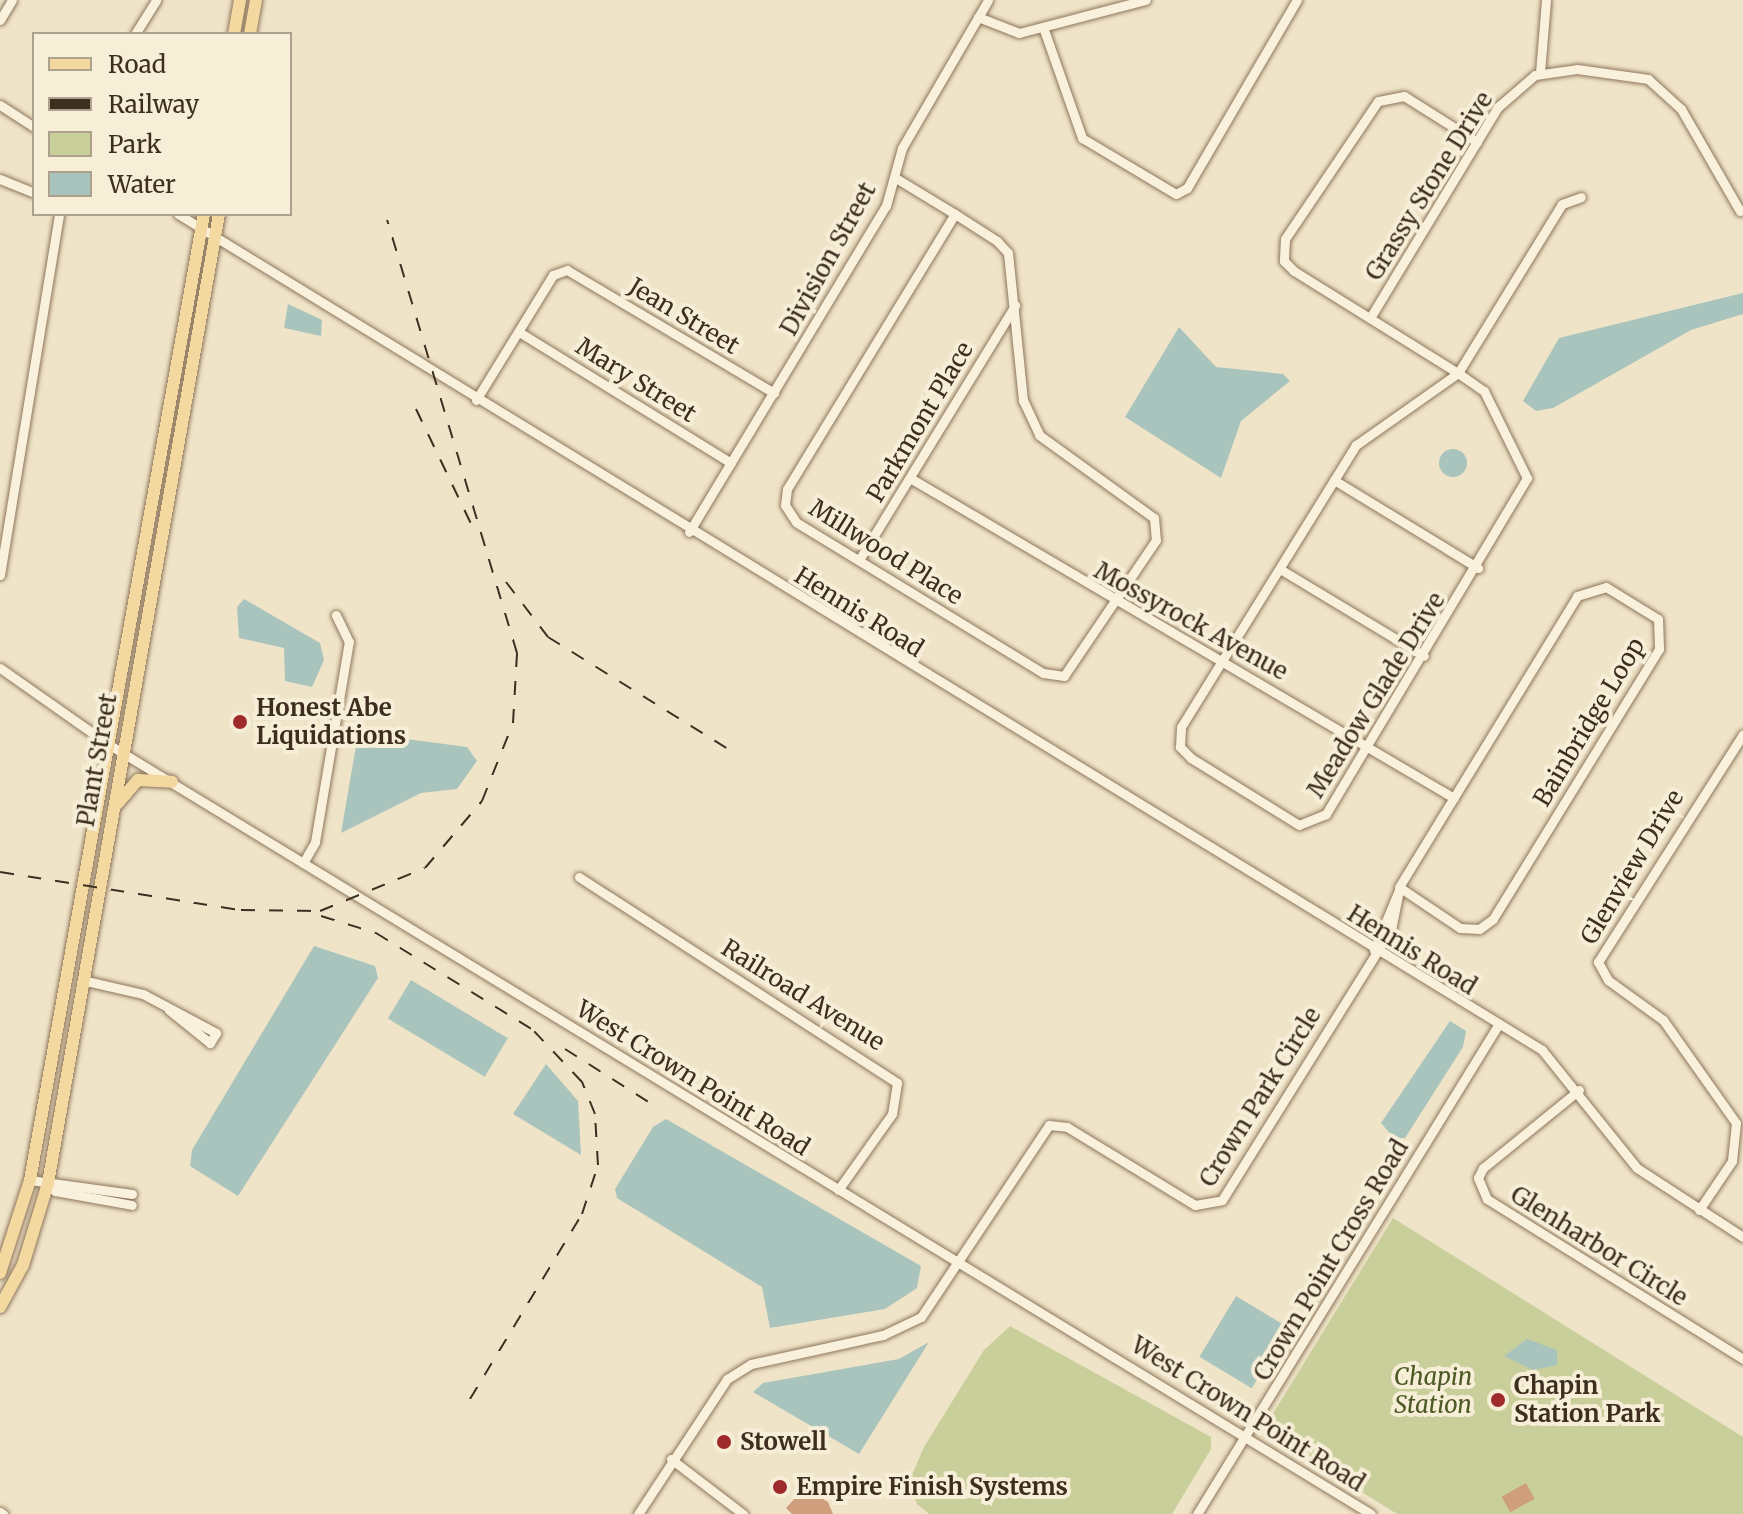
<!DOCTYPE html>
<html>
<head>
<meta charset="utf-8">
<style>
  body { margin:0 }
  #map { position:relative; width:1743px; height:1514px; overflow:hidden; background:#f0e4c8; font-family:Merriweather,serif }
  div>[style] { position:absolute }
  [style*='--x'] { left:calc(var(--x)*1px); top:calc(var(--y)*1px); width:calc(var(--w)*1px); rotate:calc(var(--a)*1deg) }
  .green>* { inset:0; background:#c9cf9b }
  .water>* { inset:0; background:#a9c4bc; transform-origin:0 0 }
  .round { border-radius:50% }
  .building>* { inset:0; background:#cf9f7d; transform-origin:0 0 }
  .roads { filter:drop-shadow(0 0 2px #8d765c) drop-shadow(0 0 2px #8d765c) }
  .minor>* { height:9px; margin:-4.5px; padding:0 4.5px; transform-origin:4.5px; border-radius:4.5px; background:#faf1dc }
  .major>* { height:12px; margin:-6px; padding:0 6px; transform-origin:6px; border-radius:6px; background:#f3d9a0 }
  .rail>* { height:2px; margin-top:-1px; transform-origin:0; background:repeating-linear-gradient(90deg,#3d2e20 0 14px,transparent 0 28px) }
  .dots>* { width:22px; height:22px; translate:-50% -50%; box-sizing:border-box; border:4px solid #f7eed8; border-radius:50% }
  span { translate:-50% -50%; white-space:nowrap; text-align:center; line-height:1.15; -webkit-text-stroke:8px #f7eed8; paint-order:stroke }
  .street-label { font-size:24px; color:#3d2e20 }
  .poi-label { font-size:24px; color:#3d2e20; font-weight:700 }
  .left { translate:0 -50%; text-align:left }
  .park-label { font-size:24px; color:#4d5a26; font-style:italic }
  .legend { position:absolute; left:32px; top:32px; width:260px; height:184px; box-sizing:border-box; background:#f7eed8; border:2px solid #ada18e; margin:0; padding:10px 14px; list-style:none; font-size:24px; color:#3d2e20 }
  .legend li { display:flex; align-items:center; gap:16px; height:40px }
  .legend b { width:40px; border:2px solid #ada18e }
</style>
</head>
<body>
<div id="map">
  <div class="green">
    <div style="clip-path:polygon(1393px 1218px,1743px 1437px,1743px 1514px,1397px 1514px,1263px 1430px)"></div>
    <div style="clip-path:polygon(1010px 1326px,1211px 1437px,1211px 1449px,1172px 1514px,929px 1514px,917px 1504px,909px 1482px,924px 1447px,984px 1350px)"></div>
  </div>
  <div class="water">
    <div style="clip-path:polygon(1743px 293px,1743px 314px,1691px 330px,1553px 408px,1536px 411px,1523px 401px,1559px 338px)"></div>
    <div style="clip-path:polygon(288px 304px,322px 320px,321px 336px,284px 328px)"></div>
    <div style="clip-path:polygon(1179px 327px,1216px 367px,1283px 374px,1290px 381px,1241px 421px,1221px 478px,1125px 417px)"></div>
    <div class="round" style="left:1439px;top:449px;width:28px;height:28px"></div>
    <div style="clip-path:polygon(244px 599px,320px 643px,324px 660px,312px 687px,285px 681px,284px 648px,239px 638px,237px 607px)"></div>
    <div style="clip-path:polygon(384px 736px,467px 747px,477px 761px,457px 789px,421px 793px,341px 833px,356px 746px)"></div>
    <div style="clip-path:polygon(314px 946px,375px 966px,378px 978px,238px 1196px,190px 1166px,192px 1150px)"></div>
    <div style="left:411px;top:980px;width:113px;height:45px;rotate:31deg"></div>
    <div style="clip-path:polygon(1450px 1021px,1466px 1031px,1463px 1047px,1405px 1138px,1394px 1138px,1381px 1123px)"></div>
    <div style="clip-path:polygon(546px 1064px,578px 1101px,581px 1155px,513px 1114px)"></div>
    <div style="clip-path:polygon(666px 1119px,921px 1266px,917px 1288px,885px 1309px,770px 1328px,762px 1287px,617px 1198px,615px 1189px,653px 1127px)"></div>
    <div style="left:1236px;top:1296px;width:61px;height:71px;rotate:31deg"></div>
    <div style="clip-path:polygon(1527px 1339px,1557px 1350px,1557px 1365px,1533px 1370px,1504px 1356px)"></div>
    <div style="clip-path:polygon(929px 1342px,859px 1454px,753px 1392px,763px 1383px,899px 1359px)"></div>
  </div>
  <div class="building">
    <div style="left:1526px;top:1483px;width:18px;height:28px;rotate:61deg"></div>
    <div style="clip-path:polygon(804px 1488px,828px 1502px,833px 1514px,792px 1514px,786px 1508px)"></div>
  </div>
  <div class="roads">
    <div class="minor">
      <div style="--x:978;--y:17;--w:44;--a:21.3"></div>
      <div style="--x:1019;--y:33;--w:131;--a:-14.6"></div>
      <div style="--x:0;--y:20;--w:23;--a:-59"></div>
      <div style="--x:1043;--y:27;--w:118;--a:70.6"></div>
      <div style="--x:1082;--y:138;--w:109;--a:30.8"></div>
      <div style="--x:1176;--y:194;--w:13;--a:-29"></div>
      <div style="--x:1187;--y:188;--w:218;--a:-59.7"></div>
      <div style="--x:135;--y:34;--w:40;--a:-58"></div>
      <div style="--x:1540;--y:73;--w:73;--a:-85.3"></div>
      <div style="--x:0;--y:105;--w:40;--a:32.9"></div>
      <div style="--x:1477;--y:142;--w:86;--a:-147.8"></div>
      <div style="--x:1404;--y:96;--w:26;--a:169"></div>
      <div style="--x:1378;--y:101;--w:166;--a:124"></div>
      <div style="--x:1285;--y:239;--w:22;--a:93"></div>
      <div style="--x:1284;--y:261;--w:14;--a:45"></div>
      <div style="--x:1294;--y:271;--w:193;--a:31.9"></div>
      <div style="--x:1458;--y:373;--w:32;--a:35"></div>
      <div style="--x:1484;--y:391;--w:97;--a:63.7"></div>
      <div style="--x:1527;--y:478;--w:392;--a:120.9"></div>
      <div style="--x:1326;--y:814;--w:29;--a:158"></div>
      <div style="--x:1299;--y:825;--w:127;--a:-148.2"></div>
      <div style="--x:1191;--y:758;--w:16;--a:-135"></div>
      <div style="--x:1180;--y:747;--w:20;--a:-87"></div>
      <div style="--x:1181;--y:727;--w:332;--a:-58.2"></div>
      <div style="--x:1356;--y:445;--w:125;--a:-35.2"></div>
      <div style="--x:1458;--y:373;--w:198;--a:-58.4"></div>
      <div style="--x:1562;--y:204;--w:20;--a:-20"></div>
      <div style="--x:894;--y:177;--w:71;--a:31.2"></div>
      <div style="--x:955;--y:214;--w:50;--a:32.7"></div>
      <div style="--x:997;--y:241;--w:16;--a:47"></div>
      <div style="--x:1008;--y:253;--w:148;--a:84.2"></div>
      <div style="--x:1023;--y:400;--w:38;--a:65"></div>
      <div style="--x:1039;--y:435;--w:142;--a:35.8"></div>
      <div style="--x:1154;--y:518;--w:22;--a:85"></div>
      <div style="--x:1156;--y:540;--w:164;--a:124.1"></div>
      <div style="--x:1064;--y:676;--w:21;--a:-172"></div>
      <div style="--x:1043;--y:673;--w:289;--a:-148.6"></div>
      <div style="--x:796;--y:522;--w:20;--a:-123"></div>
      <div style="--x:785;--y:505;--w:16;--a:-83"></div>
      <div style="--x:787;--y:489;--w:322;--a:-58.6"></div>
      <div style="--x:0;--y:179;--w:37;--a:22"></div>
      <div style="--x:178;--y:214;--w:1600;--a:31.5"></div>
      <div style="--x:1542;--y:1050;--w:151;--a:51.2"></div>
      <div style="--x:1637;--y:1168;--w:126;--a:33.1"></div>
      <div style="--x:1370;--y:318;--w:247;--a:-58.8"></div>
      <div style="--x:1498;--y:107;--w:49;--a:-40.9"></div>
      <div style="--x:1535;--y:75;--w:42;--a:-8.1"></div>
      <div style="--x:1577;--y:69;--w:72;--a:8"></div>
      <div style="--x:1648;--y:79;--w:45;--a:42.3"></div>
      <div style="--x:1681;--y:109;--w:118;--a:60"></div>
      <div style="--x:519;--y:332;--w:249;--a:31.7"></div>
      <div style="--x:476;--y:400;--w:147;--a:-58.4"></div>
      <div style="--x:553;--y:275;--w:15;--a:-20"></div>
      <div style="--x:567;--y:270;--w:241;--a:30.7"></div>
      <div style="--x:910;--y:478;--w:631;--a:30.47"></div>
      <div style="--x:1334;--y:480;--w:169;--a:31.4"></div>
      <div style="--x:689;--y:532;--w:381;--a:-58.9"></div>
      <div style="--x:886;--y:206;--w:60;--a:-74.6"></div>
      <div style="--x:902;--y:148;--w:171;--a:-59.8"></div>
      <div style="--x:859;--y:560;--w:299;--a:-58.5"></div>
      <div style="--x:1280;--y:569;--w:168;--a:31.1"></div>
      <div style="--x:0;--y:575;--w:366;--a:-80.7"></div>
      <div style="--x:1606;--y:587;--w:61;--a:31.6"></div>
      <div style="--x:1658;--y:619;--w:30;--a:88"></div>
      <div style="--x:1659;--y:649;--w:317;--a:121.6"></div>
      <div style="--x:1493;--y:919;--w:17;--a:144"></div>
      <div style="--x:1479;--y:929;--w:19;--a:-177"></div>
      <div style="--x:1460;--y:928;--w:73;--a:-146.1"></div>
      <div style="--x:1399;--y:887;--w:341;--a:-58.5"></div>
      <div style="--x:1577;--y:596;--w:30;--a:-17"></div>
      <div style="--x:0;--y:668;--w:132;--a:35.1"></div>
      <div style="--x:108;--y:744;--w:1479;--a:31.37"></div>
      <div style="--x:303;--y:863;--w:24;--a:-60"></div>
      <div style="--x:315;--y:842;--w:203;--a:-80.4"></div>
      <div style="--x:349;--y:642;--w:30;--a:-116"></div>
      <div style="--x:579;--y:877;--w:379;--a:32.9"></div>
      <div style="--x:897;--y:1083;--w:31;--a:99"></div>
      <div style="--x:892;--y:1114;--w:93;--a:125.4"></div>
      <div style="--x:1374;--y:950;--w:65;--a:-67.4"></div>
      <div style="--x:82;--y:980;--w:63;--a:12.9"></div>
      <div style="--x:143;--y:994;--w:83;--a:28.1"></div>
      <div style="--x:216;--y:1033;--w:12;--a:121"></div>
      <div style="--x:210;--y:1043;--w:53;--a:-141.2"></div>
      <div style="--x:1579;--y:1090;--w:124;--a:140.9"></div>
      <div style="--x:1483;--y:1168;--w:11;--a:117"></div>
      <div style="--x:1478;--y:1178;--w:23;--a:67"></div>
      <div style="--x:1487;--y:1199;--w:302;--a:32"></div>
      <div style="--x:30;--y:1180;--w:103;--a:7.8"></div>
      <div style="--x:48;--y:1183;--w:11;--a:49"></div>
      <div style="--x:55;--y:1191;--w:78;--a:10.3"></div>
      <div style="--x:1699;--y:1210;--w:59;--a:-56"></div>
      <div style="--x:1732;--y:1161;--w:38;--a:-84"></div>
      <div style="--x:1736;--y:1123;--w:126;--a:-125.3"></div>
      <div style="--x:1663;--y:1020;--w:68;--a:-144"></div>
      <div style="--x:1608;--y:980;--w:21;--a:-119"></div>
      <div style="--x:1598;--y:962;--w:270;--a:-57.5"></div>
      <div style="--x:671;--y:1459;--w:91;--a:37.4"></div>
      <div style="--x:0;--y:1512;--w:4;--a:34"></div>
      <div style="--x:638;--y:1514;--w:162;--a:-56.6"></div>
      <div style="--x:727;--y:1379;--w:28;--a:-32"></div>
      <div style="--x:751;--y:1364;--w:135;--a:-12.4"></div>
      <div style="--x:883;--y:1335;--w:42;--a:-25.3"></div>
      <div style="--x:921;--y:1317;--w:231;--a:-56.3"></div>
      <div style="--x:1049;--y:1125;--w:18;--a:6"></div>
      <div style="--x:1067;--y:1127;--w:150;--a:31.4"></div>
      <div style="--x:1195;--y:1205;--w:27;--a:-10"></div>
      <div style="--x:1222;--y:1200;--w:319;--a:-58"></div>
      <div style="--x:1391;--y:930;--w:41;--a:-78.7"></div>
      <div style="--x:1197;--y:1514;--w:572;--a:-58.37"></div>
    </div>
    <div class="major">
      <div style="--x:234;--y:34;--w:35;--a:-80"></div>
      <div style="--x:250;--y:34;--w:35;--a:-80"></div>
      <div style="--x:117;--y:804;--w:32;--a:-49"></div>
      <div style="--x:138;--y:780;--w:34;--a:3"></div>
      <div style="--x:0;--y:1273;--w:98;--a:-72.1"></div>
      <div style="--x:30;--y:1180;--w:982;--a:-79.79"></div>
      <div style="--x:0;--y:1307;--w:48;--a:-61.3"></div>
      <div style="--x:23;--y:1265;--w:86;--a:-73"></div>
      <div style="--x:48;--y:1183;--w:984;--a:-79.99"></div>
    </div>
  </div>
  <div class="rail">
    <div style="--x:416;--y:409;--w:132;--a:64.4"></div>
    <div style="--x:506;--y:582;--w:69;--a:52.6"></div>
    <div style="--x:548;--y:637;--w:218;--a:31.9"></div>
    <div style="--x:0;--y:872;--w:244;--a:9"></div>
    <div style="--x:241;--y:910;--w:79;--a:0.7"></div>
    <div style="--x:320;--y:911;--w:113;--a:-22.3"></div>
    <div style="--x:425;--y:868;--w:88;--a:-49.6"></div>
    <div style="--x:482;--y:801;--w:84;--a:-68.3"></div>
    <div style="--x:513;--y:723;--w:70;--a:-86.7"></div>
    <div style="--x:517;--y:653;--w:452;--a:-106.7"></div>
    <div style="--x:321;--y:916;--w:58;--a:17.2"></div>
    <div style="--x:376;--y:933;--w:194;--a:31.7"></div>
    <div style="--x:565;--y:1049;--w:101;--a:32.4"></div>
    <div style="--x:470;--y:1399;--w:216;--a:-58.8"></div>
    <div style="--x:582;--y:1214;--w:52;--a:-71.9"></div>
    <div style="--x:598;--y:1165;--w:51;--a:-93.4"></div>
    <div style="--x:595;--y:1114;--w:35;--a:-112"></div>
    <div style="--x:582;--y:1082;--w:71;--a:-133.3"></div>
  </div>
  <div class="dots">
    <div style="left:240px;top:722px;background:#9e2a2b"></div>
    <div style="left:1498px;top:1400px;background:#9e2a2b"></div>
    <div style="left:724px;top:1442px;background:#9e2a2b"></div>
    <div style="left:780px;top:1487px;background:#9e2a2b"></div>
  </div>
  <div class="street-label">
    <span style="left:1429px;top:186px;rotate:-58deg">Grassy Stone Drive</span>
    <span style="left:828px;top:259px;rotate:-61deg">Division Street</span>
    <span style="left:684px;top:316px;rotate:31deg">Jean Street</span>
    <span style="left:636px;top:380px;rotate:32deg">Mary Street</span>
    <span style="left:920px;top:422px;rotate:-59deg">Parkmont Place</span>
    <span style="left:886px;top:552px;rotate:32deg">Millwood Place</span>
    <span style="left:859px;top:612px;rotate:32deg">Hennis Road</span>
    <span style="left:1191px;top:621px;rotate:29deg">Mossyrock Avenue</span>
    <span style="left:1376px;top:695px;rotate:-58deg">Meadow Glade Drive</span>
    <span style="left:1589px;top:722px;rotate:-59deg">Bainbridge Loop</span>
    <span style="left:97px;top:760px;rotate:-80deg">Plant Street</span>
    <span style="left:1632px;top:867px;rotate:-59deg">Glenview Drive</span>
    <span style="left:1412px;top:950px;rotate:32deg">Hennis Road</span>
    <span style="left:803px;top:995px;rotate:32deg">Railroad Avenue</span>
    <span style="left:693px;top:1078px;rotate:32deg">West Crown Point Road</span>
    <span style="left:1260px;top:1097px;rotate:-58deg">Crown Park Circle</span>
    <span style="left:1599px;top:1246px;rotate:32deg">Glenharbor Circle</span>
    <span style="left:1331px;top:1260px;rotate:-59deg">Crown Point Cross Road</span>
    <span style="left:1248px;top:1414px;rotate:32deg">West Crown Point Road</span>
  </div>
  <div class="poi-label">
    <span class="left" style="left:256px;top:722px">Honest Abe<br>Liquidations</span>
    <span class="left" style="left:1514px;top:1400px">Chapin<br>Station Park</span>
    <span class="left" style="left:740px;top:1442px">Stowell</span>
    <span class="left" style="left:796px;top:1487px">Empire Finish Systems</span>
  </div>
  <div class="park-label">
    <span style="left:1433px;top:1391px">Chapin<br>Station</span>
  </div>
  <ul class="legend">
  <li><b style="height:10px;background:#f3d9a0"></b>Road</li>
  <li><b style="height:10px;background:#3d2e20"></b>Railway</li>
  <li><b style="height:22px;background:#c9cf9b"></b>Park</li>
  <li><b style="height:22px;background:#a9c4bc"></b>Water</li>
  </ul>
</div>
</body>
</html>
